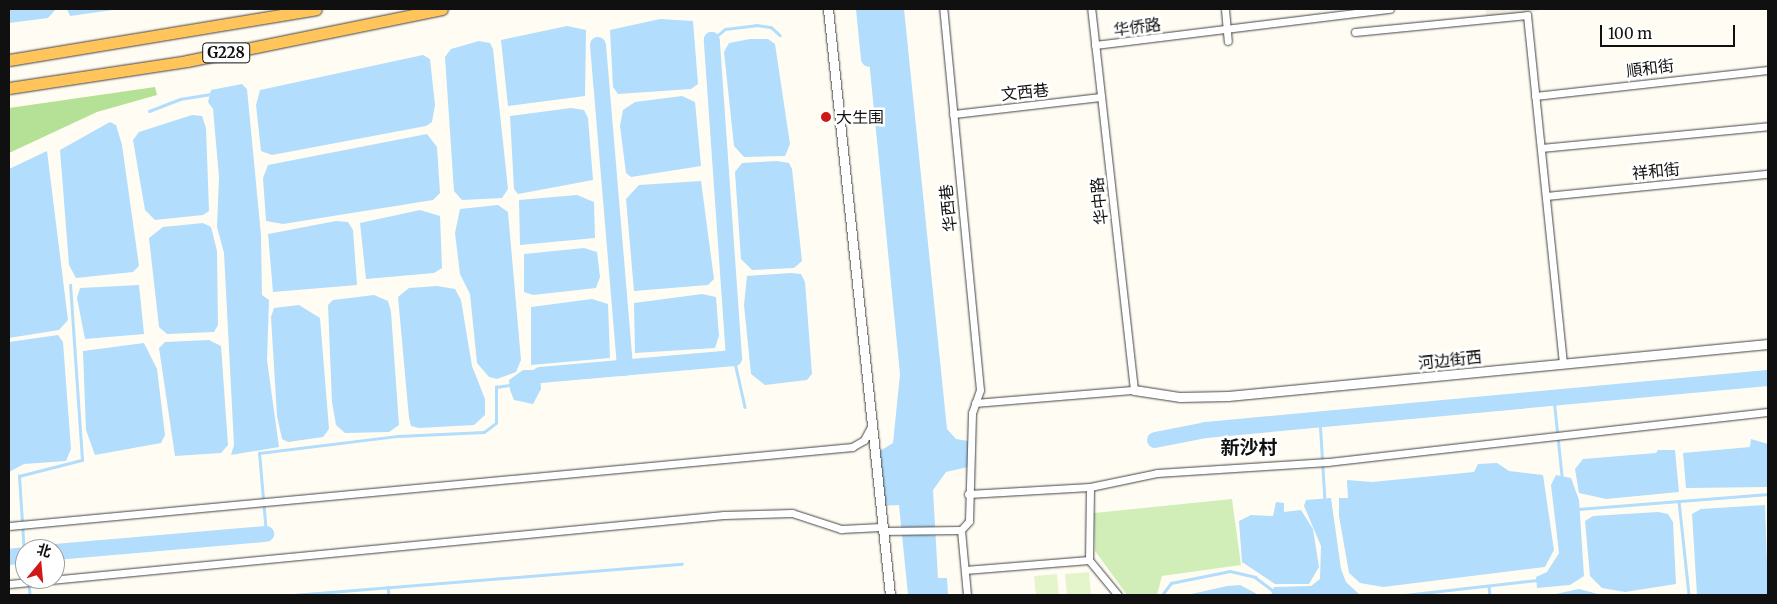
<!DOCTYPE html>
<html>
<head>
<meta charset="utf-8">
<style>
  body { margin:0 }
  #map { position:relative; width:1777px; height:604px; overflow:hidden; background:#fffdf3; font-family:Merriweather,"Noto Sans SC",serif }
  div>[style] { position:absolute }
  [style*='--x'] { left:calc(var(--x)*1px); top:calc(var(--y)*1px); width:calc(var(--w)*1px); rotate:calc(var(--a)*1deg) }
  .green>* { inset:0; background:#d2eeb8 }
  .forest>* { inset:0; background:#b4e196 }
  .pitch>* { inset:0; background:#e4f5cb; transform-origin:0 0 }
  .plaza>* { inset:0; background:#f2eee0 }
  .water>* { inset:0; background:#b2ddfc }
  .stream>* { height:2.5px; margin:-1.25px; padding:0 1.25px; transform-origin:1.25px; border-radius:1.25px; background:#b2ddfc }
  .river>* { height:16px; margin:-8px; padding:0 8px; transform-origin:8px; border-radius:8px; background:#b2ddfc }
  .roads { filter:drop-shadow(0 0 1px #434343) drop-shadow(0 0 1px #434343) }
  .minor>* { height:7px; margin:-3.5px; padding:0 3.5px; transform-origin:3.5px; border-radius:3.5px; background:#fff }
  .tertiary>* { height:9px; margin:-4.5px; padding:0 4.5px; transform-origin:4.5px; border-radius:4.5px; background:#fff }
  .trunk>* { height:11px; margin:-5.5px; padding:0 5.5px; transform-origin:5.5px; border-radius:5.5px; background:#ffc55a }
  .dots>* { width:14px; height:14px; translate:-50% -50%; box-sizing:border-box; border:2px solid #fff; border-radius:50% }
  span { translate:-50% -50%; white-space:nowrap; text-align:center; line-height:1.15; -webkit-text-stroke:5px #fff; paint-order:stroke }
  .shield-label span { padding:1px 4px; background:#fff; border:1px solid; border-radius:4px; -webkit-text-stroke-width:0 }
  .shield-label { font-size:15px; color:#101010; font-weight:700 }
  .street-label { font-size:16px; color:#101010 }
  .poi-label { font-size:16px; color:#101010 }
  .left { translate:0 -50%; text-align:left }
  .quarter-label { font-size:19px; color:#101010; font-weight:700 }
  .frame { position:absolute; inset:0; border:10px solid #101010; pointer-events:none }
  .north { position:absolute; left:15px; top:539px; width:50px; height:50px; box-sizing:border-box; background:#fff; border:1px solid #9f9f9f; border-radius:50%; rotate:17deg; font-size:14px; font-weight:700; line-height:20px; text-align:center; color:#101010 }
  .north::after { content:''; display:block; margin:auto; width:18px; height:22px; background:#cf1919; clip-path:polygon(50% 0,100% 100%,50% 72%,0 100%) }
  .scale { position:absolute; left:1600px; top:25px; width:135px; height:22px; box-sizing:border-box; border:2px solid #101010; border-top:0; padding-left:6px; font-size:15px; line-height:18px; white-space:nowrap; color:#101010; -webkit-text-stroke:4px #fff; paint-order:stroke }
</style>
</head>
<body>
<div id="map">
  <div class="green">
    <div style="clip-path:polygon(1232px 499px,1241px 565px,1162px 576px,1157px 595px,1127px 595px,1095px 551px,1094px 513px)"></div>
  </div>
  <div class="forest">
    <div style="clip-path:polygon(155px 87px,157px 95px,97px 112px,9px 153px,9px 108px)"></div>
  </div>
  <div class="pitch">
    <div style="left:1089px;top:572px;width:23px;height:24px;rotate:85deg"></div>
    <div style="left:1057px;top:574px;width:21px;height:23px;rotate:85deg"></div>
  </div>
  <div class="plaza">
    <div style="clip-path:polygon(1485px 9px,1538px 9px,1538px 11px,1486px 17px)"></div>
  </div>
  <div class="water">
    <div style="clip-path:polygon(9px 9px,56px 9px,48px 18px,9px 23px)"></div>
    <div style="clip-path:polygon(67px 9px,120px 9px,70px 16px)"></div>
    <div style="clip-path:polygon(864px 9px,904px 9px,947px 429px,956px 439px,968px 441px,968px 467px,946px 472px,933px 490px,938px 578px,947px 578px,948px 595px,908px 595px,899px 505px,880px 506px,875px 454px,893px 443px,900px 374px)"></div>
    <div style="clip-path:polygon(660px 19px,693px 21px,698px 84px,691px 89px,618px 94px,613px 87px,610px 30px)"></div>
    <div style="clip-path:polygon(567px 26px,586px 30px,585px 96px,508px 106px,501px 40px)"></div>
    <div style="clip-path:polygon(750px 39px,768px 39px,775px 44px,790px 144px,785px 156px,744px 157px,734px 146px,724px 52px,729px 43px)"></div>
    <div style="clip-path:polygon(479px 41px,490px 43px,493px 49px,508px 189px,502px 198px,462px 200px,454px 191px,445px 57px,451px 49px)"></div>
    <div style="clip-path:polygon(423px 55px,430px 59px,435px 105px,432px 122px,426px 126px,272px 155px,261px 151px,256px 105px,260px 90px)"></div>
    <div style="clip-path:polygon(242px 84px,247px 89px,261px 235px,262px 295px,269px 300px,267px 360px,279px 447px,231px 455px,234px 445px,224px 253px,217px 227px,219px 177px,213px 109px,208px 102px,211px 90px)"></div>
    <div style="clip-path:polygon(682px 96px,695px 102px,701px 166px,631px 177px,626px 173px,620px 126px,623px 110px,635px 102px)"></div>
    <div style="clip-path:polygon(571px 108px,584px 110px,588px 118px,593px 180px,518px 194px,514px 189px,510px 116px)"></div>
    <div style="clip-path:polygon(192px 115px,202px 116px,206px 128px,209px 211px,203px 215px,155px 220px,145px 210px,133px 140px,139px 132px)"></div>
    <div style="clip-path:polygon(110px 122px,116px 125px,122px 145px,139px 266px,133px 272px,76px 278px,69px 265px,60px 150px)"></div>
    <div style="clip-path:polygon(427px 134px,437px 147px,440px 193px,433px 200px,283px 224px,266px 221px,263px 178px,268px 165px)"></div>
    <div style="clip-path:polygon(47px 151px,68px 320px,59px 330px,9px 338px,9px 169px)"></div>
    <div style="clip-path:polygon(777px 161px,789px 163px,792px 169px,802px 261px,794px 268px,752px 270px,741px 259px,735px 172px,742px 163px)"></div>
    <div style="clip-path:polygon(701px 181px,714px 279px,708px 285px,634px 291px,626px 199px,639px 185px)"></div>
    <div style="clip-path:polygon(577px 195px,594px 202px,595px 238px,520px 245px,519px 200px)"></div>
    <div style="clip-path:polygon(498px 205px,508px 212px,521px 360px,516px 372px,497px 379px,489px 377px,477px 363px,470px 294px,460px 274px,455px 233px,460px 209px)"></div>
    <div style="clip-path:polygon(420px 210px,440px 216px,442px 268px,434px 273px,366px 279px,360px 223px)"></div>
    <div style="clip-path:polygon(336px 221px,348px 222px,353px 230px,357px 285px,273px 292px,268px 234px)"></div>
    <div style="clip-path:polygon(203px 223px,211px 227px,217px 251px,218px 325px,214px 332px,167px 334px,159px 327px,149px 238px,163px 227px)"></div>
    <div style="clip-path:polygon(584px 248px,597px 252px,600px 277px,596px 288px,533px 295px,524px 292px,524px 254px)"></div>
    <div style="clip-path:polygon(791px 273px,801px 274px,805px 282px,812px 374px,807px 380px,765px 385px,751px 374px,744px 305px,747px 276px)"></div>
    <div style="clip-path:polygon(139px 285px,144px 334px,85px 339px,77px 298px,80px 288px)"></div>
    <div style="clip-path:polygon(437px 286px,455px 289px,461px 300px,472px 366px,485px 399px,485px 415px,474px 425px,419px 428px,411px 426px,409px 418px,398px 297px,409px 288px)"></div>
    <div style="clip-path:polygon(702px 294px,716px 297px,719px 336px,715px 348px,635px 353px,634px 303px)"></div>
    <div style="clip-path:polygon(374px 295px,388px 301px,391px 312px,399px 425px,389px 432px,345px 433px,336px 425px,332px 402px,328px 305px,333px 300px)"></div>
    <div style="clip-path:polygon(592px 299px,608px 304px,610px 358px,531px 365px,531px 307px)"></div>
    <div style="clip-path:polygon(299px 305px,320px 318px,329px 429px,323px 437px,288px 442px,282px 439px,277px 416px,271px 317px,274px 308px)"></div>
    <div style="clip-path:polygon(58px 335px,63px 342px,71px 449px,66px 461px,24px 464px,9px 472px,9px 342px)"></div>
    <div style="clip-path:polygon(209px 340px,221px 346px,228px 445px,221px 453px,175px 456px,159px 348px,165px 342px)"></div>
    <div style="clip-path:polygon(144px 343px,157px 369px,165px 435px,161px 443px,95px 455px,86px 430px,83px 351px)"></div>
    <div style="clip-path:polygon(523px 370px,540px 370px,541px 389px,533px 404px,514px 400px,510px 390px,509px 380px)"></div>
    <div style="clip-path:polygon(1751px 439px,1768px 444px,1768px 487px,1686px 488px,1683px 453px,1750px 447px)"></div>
    <div style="clip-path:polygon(1658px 450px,1675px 450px,1679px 492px,1606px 499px,1579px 493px,1575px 469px,1583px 459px,1656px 453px)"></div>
    <div style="clip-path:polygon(1497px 463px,1509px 471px,1543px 475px,1554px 550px,1545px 567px,1383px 587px,1360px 583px,1349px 573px,1339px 516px,1339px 498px,1348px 498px,1347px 480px,1372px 482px,1474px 472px,1478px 464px)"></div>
    <div style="clip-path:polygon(1556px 475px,1571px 478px,1579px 500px,1584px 576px,1570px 585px,1537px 588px,1536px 577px,1547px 572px,1559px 553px,1551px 485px)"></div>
    <div style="clip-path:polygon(1331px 498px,1341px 569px,1346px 582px,1360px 595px,1271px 595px,1274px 587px,1311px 586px,1320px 579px,1321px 546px,1304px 506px,1306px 500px)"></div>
    <div style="clip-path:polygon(1276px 502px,1284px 503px,1284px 512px,1301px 510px,1313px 529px,1319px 567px,1309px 584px,1275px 584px,1242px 562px,1239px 521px,1251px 515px,1273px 516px)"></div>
    <div style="clip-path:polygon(1765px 505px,1768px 595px,1697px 595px,1692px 514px,1701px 509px)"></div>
    <div style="clip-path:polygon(1658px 512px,1668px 514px,1673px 522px,1676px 584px,1625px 592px,1602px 588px,1590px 576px,1585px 521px,1593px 516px)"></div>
    <div style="clip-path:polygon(1240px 585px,1259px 595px,1187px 595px,1227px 586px)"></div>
    <div style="clip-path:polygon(1579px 589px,1602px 595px,1551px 595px)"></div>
  </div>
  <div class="stream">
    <div style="--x:712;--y:40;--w:17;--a:-40"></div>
    <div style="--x:725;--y:29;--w:31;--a:-7"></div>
    <div style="--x:756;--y:25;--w:15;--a:8"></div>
    <div style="--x:771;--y:27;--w:12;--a:42"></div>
    <div style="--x:149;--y:111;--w:33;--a:-21"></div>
    <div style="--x:180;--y:99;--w:31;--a:-9"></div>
    <div style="--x:734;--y:358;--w:50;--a:77.3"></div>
    <div style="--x:1554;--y:398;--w:78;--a:84.1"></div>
    <div style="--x:1320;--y:419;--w:81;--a:86.5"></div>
    <div style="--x:1679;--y:501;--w:95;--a:83.9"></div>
    <div style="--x:1578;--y:509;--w:191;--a:-4.5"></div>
    <div style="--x:266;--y:534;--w:81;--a:-94.9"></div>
    <div style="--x:259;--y:453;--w:140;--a:-7"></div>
    <div style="--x:398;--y:436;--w:86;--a:-2.7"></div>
    <div style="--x:484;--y:432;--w:15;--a:-37"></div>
    <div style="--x:496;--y:423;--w:36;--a:-90"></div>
    <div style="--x:496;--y:387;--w:14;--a:-8"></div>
    <div style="--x:24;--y:555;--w:79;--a:-93.6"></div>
    <div style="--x:19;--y:476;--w:65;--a:-14.3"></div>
    <div style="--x:82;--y:460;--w:175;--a:-93.9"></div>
    <div style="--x:29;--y:583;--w:12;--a:85"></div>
    <div style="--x:1489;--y:586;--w:9;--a:84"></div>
    <div style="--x:388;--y:587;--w:8;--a:83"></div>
    <div style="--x:293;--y:595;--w:390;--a:-4.6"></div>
    <div style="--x:1162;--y:595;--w:15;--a:-53"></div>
    <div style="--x:1171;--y:583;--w:60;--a:-11.5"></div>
    <div style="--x:1230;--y:571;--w:26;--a:13"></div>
    <div style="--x:1255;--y:577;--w:25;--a:37"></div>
    <div style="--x:1405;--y:595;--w:133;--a:-6.5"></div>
  </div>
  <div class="river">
    <div style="--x:864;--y:9;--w:50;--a:84.3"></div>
    <div style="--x:598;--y:45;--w:324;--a:85.2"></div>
    <div style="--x:540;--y:375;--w:195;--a:-5"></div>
    <div style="--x:734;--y:358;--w:319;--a:-94"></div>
    <div style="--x:1155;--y:440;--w:52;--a:-11.1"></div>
    <div style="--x:1206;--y:430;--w:564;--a:-5.29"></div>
    <div style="--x:55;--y:552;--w:212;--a:-4.9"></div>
    <div style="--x:9;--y:557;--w:16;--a:-7"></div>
  </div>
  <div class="roads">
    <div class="minor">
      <div style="--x:1225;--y:9;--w:32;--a:85"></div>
      <div style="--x:1355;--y:32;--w:173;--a:-5.6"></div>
      <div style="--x:1527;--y:15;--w:351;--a:84.1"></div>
      <div style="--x:1095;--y:45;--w:297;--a:-7"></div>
      <div style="--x:1535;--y:96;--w:234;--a:-6.4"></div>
      <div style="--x:953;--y:114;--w:149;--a:-6.6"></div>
      <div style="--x:1541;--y:148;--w:228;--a:-5.5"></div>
      <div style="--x:1546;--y:196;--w:223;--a:-5.7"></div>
      <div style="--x:975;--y:403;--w:160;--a:-4.7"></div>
      <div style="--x:1134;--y:390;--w:383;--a:-96.4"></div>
      <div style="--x:968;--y:494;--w:122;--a:-3.3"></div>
      <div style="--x:1090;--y:487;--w:68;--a:-11.8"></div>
      <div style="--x:1157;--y:473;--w:171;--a:-3.7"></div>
      <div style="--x:1328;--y:462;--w:443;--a:-6.5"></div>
      <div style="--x:9;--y:526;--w:847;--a:-5.35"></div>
      <div style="--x:852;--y:447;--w:14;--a:-30"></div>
      <div style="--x:864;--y:440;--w:15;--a:-62"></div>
      <div style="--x:961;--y:530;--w:65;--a:84.7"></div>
      <div style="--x:882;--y:531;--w:79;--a:-0.7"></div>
      <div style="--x:961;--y:530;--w:12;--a:-48"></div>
      <div style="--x:969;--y:521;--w:108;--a:-88.4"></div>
      <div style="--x:972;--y:413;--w:24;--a:-71"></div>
      <div style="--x:980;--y:390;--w:383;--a:-95.5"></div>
      <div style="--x:1089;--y:560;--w:73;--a:-89.2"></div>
      <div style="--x:965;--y:570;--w:124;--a:-4.6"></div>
      <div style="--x:1089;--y:560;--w:45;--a:50.4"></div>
      <div style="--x:9;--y:584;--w:718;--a:-5.51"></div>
      <div style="--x:724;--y:515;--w:68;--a:-1.7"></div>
      <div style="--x:792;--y:513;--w:52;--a:18.1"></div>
      <div style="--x:841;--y:529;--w:40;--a:-2.9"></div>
    </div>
    <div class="tertiary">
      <div style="--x:828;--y:9;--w:589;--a:83.96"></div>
      <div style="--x:1134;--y:390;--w:47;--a:8.7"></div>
      <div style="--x:1180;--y:397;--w:48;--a:-1.2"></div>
      <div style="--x:1228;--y:396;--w:542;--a:-5.5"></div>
    </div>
    <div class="trunk">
      <div style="--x:9;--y:60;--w:311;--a:-9.4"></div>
      <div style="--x:9;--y:88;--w:180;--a:-8.6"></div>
      <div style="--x:187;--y:61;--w:260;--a:-11.5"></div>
    </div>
  </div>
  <div class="dots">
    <div style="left:826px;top:117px;background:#cf1919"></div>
  </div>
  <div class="shield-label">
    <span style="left:226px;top:53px">G228</span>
  </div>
  <div class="street-label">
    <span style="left:1137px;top:27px;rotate:-7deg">华侨路</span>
    <span style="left:1650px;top:68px;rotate:-7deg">順和街</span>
    <span style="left:1025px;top:92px;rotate:-6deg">文西巷</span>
    <span style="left:1656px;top:171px;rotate:-6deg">祥和街</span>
    <span style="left:1099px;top:201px;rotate:-96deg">华中路</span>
    <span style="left:948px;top:208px;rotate:-96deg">华西巷</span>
    <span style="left:1450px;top:360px;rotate:-6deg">河边街西</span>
  </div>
  <div class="poi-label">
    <span class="left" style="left:836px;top:117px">大生围</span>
  </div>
  <div class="quarter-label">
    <span style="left:1249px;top:448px">新沙村</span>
  </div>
  <div class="frame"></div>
  <div class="north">北</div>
  <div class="scale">100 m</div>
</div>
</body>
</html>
